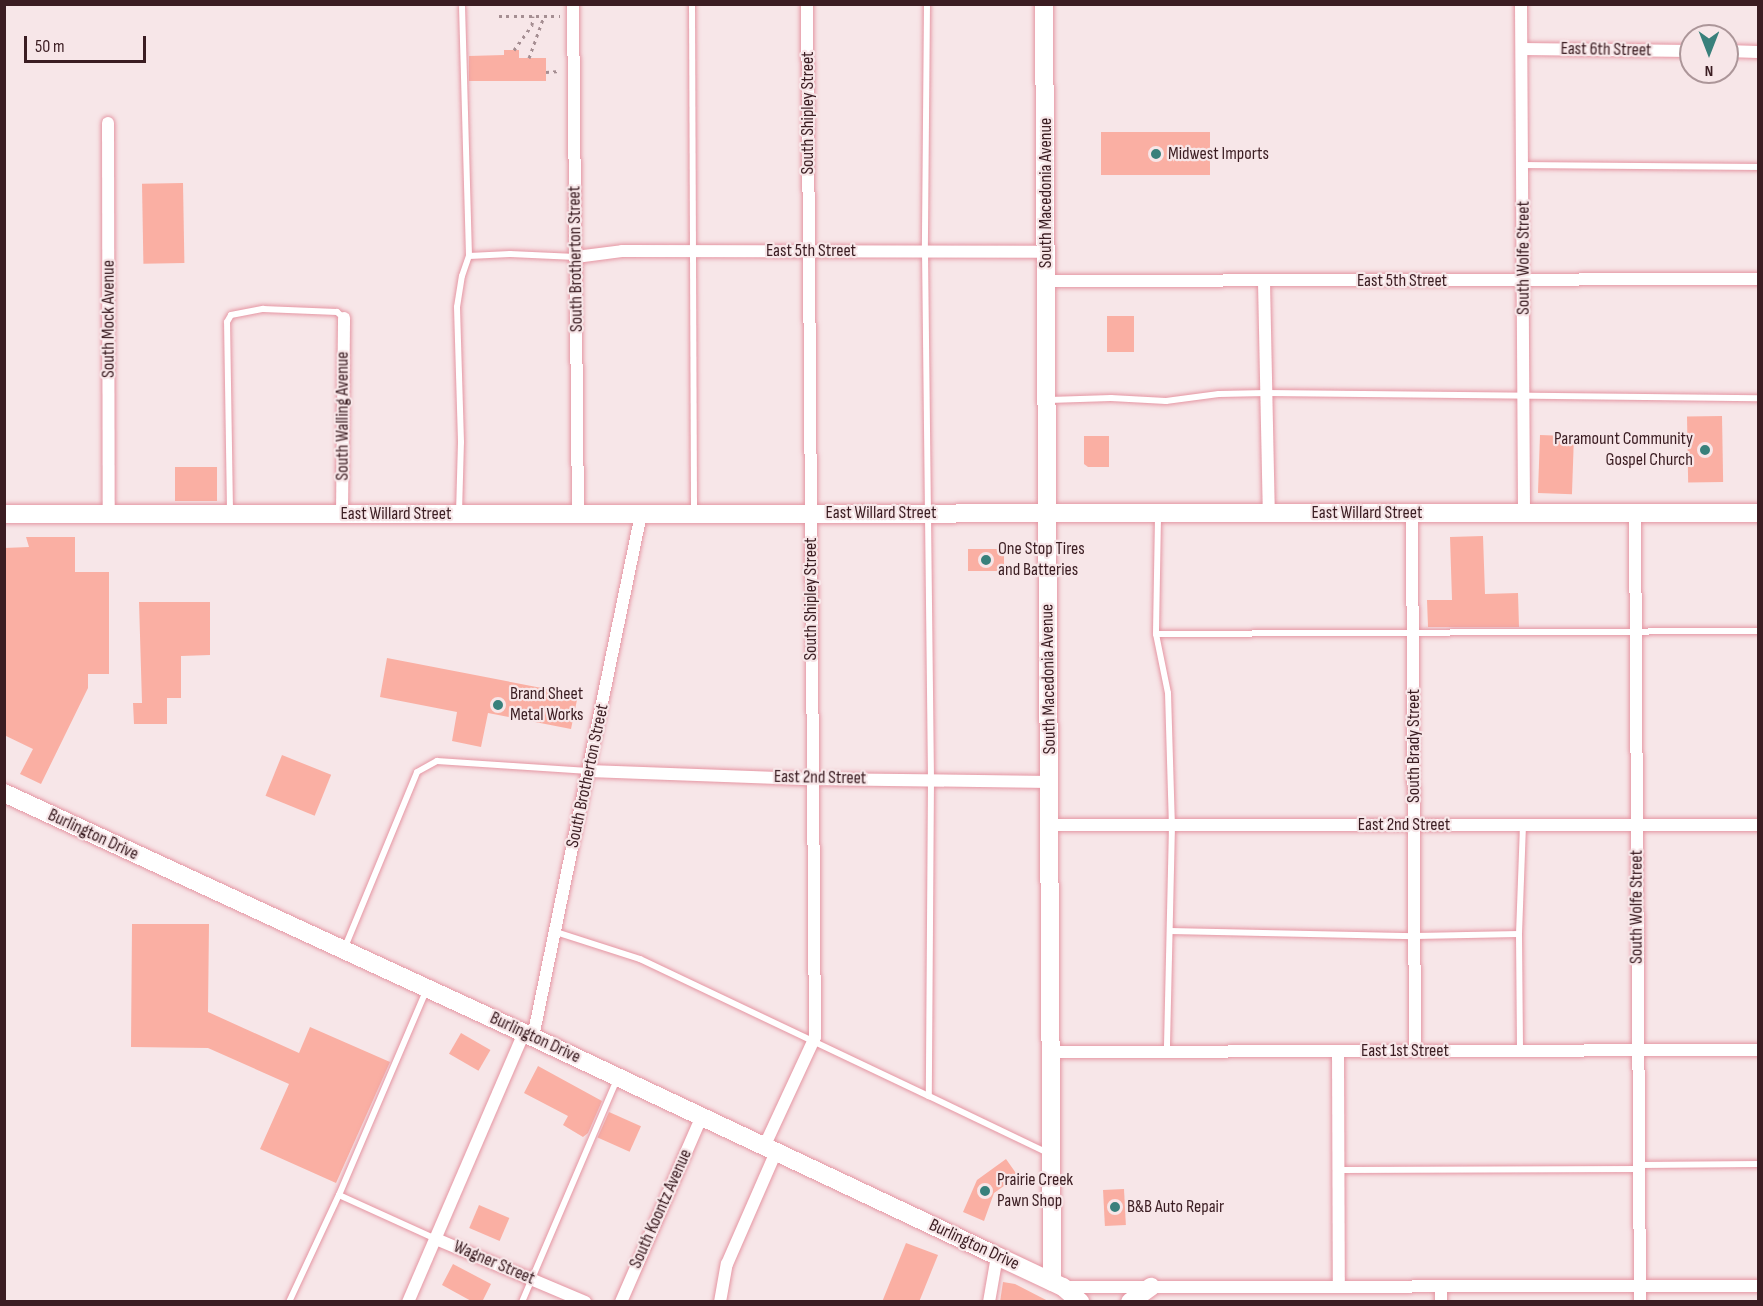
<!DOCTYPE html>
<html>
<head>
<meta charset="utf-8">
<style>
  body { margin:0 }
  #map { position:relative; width:1763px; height:1306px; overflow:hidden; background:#f7e6e8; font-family:"Sofia Sans Condensed",sans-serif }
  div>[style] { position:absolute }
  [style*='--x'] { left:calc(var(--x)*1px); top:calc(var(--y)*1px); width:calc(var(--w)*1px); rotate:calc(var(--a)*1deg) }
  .building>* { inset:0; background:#faafa3; transform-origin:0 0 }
  .path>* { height:3px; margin-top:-1.5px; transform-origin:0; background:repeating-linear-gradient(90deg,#a58e92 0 3px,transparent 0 7.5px) }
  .roads { filter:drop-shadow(0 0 2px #e596a3) drop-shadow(0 0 2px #e596a3) }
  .lane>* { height:6px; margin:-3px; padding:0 3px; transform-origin:3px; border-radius:3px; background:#fff }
  .street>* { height:12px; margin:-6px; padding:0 6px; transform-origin:6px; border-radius:6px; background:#fff }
  .secondary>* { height:18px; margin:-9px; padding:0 9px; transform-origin:9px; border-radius:9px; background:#fff }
  .dots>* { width:16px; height:16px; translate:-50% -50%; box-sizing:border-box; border:3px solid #f7e6e8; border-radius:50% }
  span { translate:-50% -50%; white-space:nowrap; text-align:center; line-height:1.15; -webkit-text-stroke:4.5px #f7e6e8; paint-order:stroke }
  .street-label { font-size:18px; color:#3b1d22 }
  .poi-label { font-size:18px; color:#3b1d22 }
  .left { translate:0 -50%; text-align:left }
  .right { translate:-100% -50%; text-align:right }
  .frame { position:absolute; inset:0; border:6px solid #3b1d22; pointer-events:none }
  .north { position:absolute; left:1679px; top:24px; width:60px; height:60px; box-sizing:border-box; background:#f7e6e8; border:2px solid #ac9699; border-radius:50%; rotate:180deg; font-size:16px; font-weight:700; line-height:24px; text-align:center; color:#3b1d22 }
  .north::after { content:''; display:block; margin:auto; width:21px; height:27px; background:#39807b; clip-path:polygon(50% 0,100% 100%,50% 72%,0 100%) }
  .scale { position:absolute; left:24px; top:36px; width:122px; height:27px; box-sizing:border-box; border:3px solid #3b1d22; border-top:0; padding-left:8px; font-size:18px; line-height:21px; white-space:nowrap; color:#3b1d22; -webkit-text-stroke:4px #f7e6e8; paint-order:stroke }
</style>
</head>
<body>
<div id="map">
  <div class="building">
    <div style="clip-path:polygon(504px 50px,519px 50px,519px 58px,546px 58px,546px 81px,469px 81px,469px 56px,504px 55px)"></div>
    <div style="left:1210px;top:132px;width:43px;height:109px;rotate:90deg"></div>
    <div style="left:183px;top:183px;width:80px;height:41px;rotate:89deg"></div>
    <div style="left:1134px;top:316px;width:36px;height:27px;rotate:90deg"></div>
    <div style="left:1722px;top:416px;width:66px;height:35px;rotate:89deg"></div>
    <div style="left:1540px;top:435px;width:34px;height:58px;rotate:2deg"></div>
    <div style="clip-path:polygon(1084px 436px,1109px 436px,1109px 467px,1088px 467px,1084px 464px)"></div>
    <div style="left:175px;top:467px;width:42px;height:34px"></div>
    <div style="clip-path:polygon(1483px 536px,1485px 594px,1518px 593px,1519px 627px,1428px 627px,1427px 600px,1452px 600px,1450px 537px)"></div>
    <div style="clip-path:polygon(26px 537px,75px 537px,75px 572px,109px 572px,109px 674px,88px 674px,88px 688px,41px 784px,20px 774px,33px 749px,4px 735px,4px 548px,29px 547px)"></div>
    <div style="left:1004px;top:549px;width:22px;height:36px;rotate:90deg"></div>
    <div style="clip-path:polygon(139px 602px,210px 602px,210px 655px,181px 656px,181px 698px,167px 698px,167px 724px,134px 724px,133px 703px,142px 703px)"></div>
    <div style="clip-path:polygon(387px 658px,578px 695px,571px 729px,488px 713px,481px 747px,452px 741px,457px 712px,380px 697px)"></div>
    <div style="left:282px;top:755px;width:53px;height:44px;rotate:22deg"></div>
    <div style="clip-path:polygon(132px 924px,209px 924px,208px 1012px,299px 1053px,310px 1027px,390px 1062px,336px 1183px,260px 1149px,289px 1084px,208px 1048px,131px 1047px)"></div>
    <div style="left:461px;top:1033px;width:34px;height:24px;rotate:30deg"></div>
    <div style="clip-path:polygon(538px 1066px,602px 1101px,588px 1133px,583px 1137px,563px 1125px,568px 1116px,524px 1093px)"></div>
    <div style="left:609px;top:1112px;width:35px;height:28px;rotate:24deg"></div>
    <div style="clip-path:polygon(1006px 1159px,1018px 1176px,994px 1193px,984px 1221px,963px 1212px,977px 1180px)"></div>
    <div style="left:1124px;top:1189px;width:36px;height:21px;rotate:87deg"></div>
    <div style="left:479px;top:1205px;width:33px;height:25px;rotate:23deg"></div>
    <div style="clip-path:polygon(906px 1243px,938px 1255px,919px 1302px,882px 1302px)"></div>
    <div style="clip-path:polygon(453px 1264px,491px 1284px,482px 1302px,473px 1302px,442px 1285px)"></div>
    <div style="clip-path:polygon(1003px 1282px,1015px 1284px,1050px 1302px,1000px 1302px)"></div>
  </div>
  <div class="path">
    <div style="--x:499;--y:16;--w:61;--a:0"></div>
    <div style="--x:514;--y:50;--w:31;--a:-54"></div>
    <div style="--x:532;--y:25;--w:9;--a:-84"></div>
    <div style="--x:529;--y:58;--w:45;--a:-70.3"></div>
    <div style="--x:546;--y:72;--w:14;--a:-4"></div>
  </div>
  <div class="roads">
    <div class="lane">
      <div style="--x:692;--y:4;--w:506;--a:89.77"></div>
      <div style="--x:927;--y:4;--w:247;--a:90.5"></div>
      <div style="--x:925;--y:251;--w:529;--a:89.35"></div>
      <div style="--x:931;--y:780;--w:316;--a:90.4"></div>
      <div style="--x:929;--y:1096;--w:132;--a:25.6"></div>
      <div style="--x:1523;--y:165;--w:235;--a:0.5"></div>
      <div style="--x:469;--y:256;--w:41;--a:-2.8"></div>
      <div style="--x:510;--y:254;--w:66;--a:2.6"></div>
      <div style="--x:1049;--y:400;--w:62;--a:-1.8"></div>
      <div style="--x:1111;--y:398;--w:55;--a:3.1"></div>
      <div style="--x:1166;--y:401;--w:53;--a:-7.5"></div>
      <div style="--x:1219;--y:394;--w:47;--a:-1.2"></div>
      <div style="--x:1266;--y:393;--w:492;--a:0.6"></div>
      <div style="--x:230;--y:511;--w:189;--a:-90.9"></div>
      <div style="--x:227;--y:322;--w:8;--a:-60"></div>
      <div style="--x:231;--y:315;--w:33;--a:-11"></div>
      <div style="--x:263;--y:309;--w:74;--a:2.3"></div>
      <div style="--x:337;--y:312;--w:9;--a:41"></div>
      <div style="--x:459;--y:513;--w:71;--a:-88.4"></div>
      <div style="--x:461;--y:442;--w:135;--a:-91.7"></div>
      <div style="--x:457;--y:307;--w:31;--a:-81"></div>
      <div style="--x:462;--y:276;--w:21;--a:-71"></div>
      <div style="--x:469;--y:256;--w:249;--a:-91.6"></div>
      <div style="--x:1158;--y:517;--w:117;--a:91"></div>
      <div style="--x:1156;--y:634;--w:60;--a:78.5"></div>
      <div style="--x:1168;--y:693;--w:132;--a:88.3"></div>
      <div style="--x:1172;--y:825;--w:226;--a:91.3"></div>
      <div style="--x:1156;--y:634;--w:602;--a:-0.29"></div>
      <div style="--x:1170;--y:931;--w:245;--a:1.2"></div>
      <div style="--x:1415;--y:936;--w:104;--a:-1.1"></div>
      <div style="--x:1519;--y:934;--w:109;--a:-87.9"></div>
      <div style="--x:556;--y:932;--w:88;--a:17.8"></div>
      <div style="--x:640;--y:959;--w:320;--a:25.4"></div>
      <div style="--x:1519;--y:934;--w:117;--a:89.5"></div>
      <div style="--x:345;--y:947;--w:189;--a:-67.6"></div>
      <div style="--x:417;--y:772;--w:23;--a:-29"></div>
      <div style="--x:437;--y:761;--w:152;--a:3.8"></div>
      <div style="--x:1640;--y:1165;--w:118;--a:-0.5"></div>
      <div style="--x:1339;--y:1170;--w:301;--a:-0.2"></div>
      <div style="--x:339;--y:1195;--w:222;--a:-66.9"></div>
      <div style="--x:289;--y:1302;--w:118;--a:-65"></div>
      <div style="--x:339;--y:1195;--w:107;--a:24.4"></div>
      <div style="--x:522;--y:1302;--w:242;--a:-66.9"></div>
    </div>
    <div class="street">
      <div style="--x:573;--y:4;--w:509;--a:89.44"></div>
      <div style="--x:1521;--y:4;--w:508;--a:89.66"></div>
      <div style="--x:1522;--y:49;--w:169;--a:0.7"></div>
      <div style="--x:1727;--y:51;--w:31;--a:2"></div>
      <div style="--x:108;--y:123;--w:391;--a:89.9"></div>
      <div style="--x:576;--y:257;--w:46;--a:-7.4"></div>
      <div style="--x:622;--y:251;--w:424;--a:0.1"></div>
      <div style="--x:1046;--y:281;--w:712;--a:-0.16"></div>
      <div style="--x:1264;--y:282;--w:231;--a:88.8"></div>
      <div style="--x:1635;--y:512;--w:790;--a:89.64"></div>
      <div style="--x:342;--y:514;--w:196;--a:-89.4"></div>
      <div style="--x:1412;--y:514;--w:537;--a:89.68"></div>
      <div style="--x:589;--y:771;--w:223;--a:2.1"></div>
      <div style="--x:812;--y:779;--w:238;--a:0.7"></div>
      <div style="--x:1050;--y:825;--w:708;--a:0"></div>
      <div style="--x:533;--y:1037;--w:534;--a:-78.33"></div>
      <div style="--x:1338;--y:1051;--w:236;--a:89.8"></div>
      <div style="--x:1051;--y:1052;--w:707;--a:-0.16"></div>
      <div style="--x:764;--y:1147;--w:121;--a:-65.1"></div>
      <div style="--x:815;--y:1037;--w:1033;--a:-90.44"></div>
      <div style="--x:436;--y:1239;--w:162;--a:22.9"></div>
      <div style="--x:1441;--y:1286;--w:16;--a:90"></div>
      <div style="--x:1063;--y:1287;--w:695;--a:-0.08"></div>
      <div style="--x:408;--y:1302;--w:293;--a:-66.7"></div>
      <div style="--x:621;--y:1302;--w:203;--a:-66.5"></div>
      <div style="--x:720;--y:1302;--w:39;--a:-80"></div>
      <div style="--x:727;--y:1264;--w:122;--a:-66.4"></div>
      <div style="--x:989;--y:1302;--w:47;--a:-80.1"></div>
    </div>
    <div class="secondary">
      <div style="--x:1044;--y:4;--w:1278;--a:89.64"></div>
      <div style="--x:4;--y:514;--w:1754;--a:-0.03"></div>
      <div style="--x:4;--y:793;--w:573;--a:24.78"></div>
      <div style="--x:524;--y:1033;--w:523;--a:25.24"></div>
      <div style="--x:997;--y:1256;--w:73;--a:25.2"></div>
      <div style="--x:1063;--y:1287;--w:23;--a:41"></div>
      <div style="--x:1130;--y:1302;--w:26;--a:-36"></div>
    </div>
  </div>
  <div class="dots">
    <div style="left:1156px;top:154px;background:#39807b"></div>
    <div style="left:1705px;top:450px;background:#39807b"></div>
    <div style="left:986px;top:560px;background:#39807b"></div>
    <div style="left:498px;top:705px;background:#39807b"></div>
    <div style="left:985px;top:1191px;background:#39807b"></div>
    <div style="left:1115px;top:1207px;background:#39807b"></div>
  </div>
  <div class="street-label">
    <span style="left:1606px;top:50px;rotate:1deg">East 6th Street</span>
    <span style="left:808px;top:113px;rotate:-90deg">South Shipley Street</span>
    <span style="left:1046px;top:193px;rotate:-90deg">South Macedonia Avenue</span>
    <span style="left:811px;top:251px">East 5th Street</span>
    <span style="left:1524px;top:258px;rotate:-90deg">South Wolfe Street</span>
    <span style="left:576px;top:259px;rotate:-91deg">South Brotherton Street</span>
    <span style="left:1402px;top:281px">East 5th Street</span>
    <span style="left:109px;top:319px;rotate:-90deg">South Mock Avenue</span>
    <span style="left:343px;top:416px;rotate:-90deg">South Walling Avenue</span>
    <span style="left:881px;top:513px">East Willard Street</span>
    <span style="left:1367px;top:513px">East Willard Street</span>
    <span style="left:396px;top:514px">East Willard Street</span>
    <span style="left:811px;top:599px;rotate:-90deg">South Shipley Street</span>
    <span style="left:1049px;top:679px;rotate:-91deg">South Macedonia Avenue</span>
    <span style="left:1414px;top:746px;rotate:-90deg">South Brady Street</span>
    <span style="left:588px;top:776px;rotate:-78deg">South Brotherton Street</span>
    <span style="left:820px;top:778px;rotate:1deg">East 2nd Street</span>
    <span style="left:1404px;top:825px">East 2nd Street</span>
    <span style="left:93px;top:835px;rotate:25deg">Burlington Drive</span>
    <span style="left:1637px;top:907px;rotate:-90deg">South Wolfe Street</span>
    <span style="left:535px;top:1038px;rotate:25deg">Burlington Drive</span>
    <span style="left:1405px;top:1051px">East 1st Street</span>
    <span style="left:661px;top:1209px;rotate:-66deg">South Koontz Avenue</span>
    <span style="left:974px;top:1245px;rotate:25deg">Burlington Drive</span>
    <span style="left:494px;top:1263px;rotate:23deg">Wagner Street</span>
  </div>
  <div class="poi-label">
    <span class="left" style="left:1168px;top:154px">Midwest Imports</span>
    <span class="right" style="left:1693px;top:450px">Paramount Community<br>Gospel Church</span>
    <span class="left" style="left:998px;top:560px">One Stop Tires<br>and Batteries</span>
    <span class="left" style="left:510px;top:705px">Brand Sheet<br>Metal Works</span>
    <span class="left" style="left:997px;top:1191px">Prairie Creek<br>Pawn Shop</span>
    <span class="left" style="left:1127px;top:1207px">B&amp;B Auto Repair</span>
  </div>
  <div class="frame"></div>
  <div class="north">N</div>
  <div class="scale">50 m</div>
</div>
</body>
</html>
